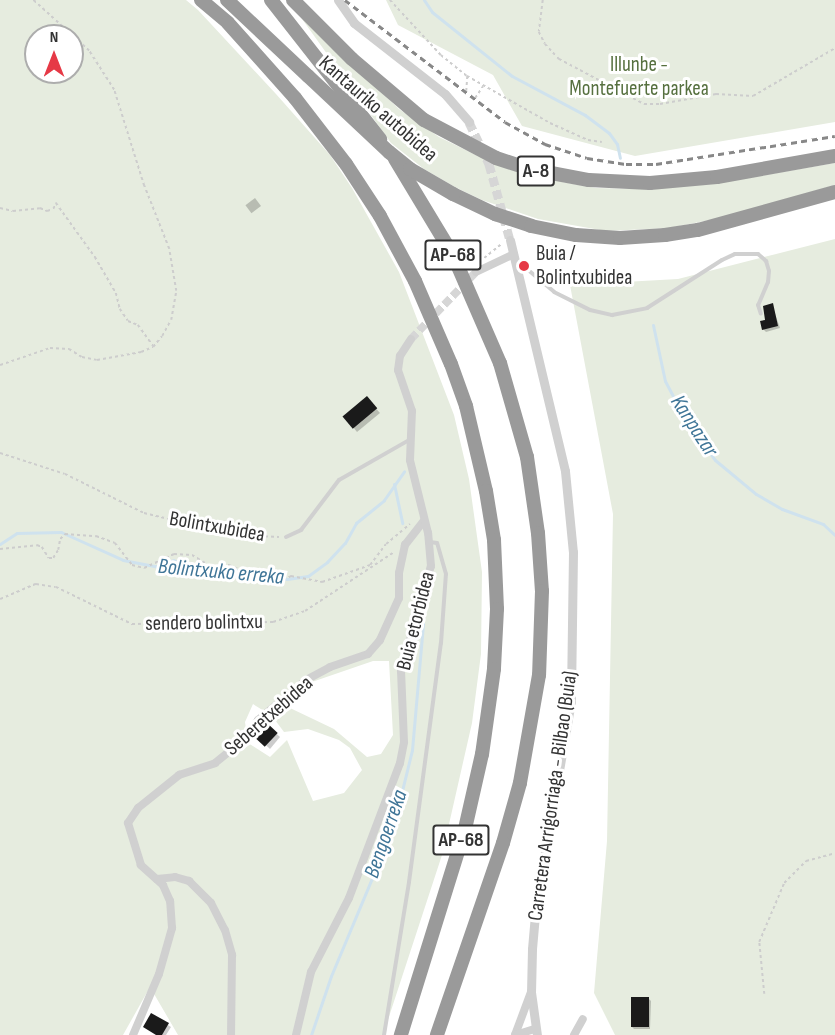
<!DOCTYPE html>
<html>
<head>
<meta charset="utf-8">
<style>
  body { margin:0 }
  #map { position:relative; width:835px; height:1035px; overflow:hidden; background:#fff; font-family:"Sofia Sans Condensed",sans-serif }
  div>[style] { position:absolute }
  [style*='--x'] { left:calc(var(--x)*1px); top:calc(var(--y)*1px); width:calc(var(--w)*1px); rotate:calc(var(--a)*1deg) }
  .green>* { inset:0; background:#e6ecdf }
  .water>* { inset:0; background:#cfe2ee }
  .shadow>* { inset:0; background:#0003; transform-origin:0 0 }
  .stream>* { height:3px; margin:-1.5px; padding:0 1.5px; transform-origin:1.5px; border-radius:1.5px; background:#cfe2ee }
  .building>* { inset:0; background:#1a1a1a; transform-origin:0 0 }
  .minor-tunnel>* { height:8px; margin-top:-4px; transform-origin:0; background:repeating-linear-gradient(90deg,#d6d6d6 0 8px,transparent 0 12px) }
  .tertiary-tunnel>* { height:9px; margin-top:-4.5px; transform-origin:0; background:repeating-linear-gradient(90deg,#d6d6d6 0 9px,transparent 0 13.5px) }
  .path>* { height:1.5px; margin-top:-0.75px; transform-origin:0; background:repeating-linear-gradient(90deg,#cdcdcd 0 3px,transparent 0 6px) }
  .service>* { height:4px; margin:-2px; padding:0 2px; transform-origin:2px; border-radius:2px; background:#d0d0d0 }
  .minor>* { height:8px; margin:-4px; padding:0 4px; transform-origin:4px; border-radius:4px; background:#d0d0d0 }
  .tertiary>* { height:9px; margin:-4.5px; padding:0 4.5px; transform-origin:4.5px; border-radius:4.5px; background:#d0d0d0 }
  .motorway>* { height:14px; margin:-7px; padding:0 7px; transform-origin:7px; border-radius:7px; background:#9a9a9a }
  .rail>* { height:3px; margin-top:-1.5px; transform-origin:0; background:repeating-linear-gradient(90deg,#888 0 6px,transparent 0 10.5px) }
  .motorway-bridge>* { height:14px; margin:-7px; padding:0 7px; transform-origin:7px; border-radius:7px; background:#9a9a9a }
  .dots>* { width:16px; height:16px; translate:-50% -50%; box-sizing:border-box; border:3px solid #fff; border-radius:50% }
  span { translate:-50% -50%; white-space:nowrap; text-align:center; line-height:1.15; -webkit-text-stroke:6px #fff; paint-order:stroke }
  .shield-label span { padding:2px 4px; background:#fff; border:2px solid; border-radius:4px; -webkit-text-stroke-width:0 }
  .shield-label { font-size:20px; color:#333; font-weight:700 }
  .park-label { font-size:21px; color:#56703f }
  .street-label { font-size:21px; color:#333 }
  .poi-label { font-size:21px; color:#333 }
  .left { translate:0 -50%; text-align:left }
  .water-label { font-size:22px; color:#3f7597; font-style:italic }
  .north { position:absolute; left:24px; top:24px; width:60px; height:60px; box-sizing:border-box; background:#fff; border:2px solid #adadad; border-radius:50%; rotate:0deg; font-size:16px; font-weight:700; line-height:24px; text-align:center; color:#333 }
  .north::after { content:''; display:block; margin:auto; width:21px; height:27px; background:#e63946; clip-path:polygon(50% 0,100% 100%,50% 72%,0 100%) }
</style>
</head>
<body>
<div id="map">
  <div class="green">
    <div style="clip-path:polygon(evenodd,0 0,186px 0,198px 10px,276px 94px,330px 155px,352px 188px,399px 272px,454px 415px,469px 479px,482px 572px,481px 654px,472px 723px,442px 855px,383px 1035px,178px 1035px,150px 987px,123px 1035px,0 1035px,0 0,36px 36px,72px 36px,72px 72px,36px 72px,36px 36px,0 0,373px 661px,389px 661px,393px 735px,381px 754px,367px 757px,334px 729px,290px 708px,293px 694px,309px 683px,373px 661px,0 0,253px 704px,272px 716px,284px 732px,308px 729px,339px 740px,350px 748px,362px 770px,344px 793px,313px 801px,287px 740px,270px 757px,248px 743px,245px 722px,253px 704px)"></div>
    <div style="clip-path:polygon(386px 0,835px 0,835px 122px,635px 156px,522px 126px,493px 75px,398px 25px)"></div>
    <div style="clip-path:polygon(297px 12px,399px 109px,439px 137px,478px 156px,562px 182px,596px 188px,640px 189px,712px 184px,835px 163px,835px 185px,720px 218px,669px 228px,606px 231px,538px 219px,482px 200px,455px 187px,424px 169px,391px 143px)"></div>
    <div style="clip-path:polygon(835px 239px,835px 1035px,615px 1035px,594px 993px,607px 841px,613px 514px,570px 285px,678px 279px)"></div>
  </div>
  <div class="water">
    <div style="clip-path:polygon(174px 559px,187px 565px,186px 572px,164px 574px,157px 572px,155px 566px)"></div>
  </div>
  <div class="shadow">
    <div style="left:255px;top:198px;width:10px;height:12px;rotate:53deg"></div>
    <div style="clip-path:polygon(772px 305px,780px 328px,766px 332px,763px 329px)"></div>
    <div style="clip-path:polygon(371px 403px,380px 413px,357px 432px,353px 427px)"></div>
    <div style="clip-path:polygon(266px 724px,280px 737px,270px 749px,257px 737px)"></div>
    <div style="clip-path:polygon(648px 998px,651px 1001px,650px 1029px,634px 1029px,631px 1026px)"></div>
    <div style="clip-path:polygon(152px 1015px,171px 1027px,166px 1035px,157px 1035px)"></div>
  </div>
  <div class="stream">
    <div style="--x:424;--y:0;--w:14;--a:56"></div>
    <div style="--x:432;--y:12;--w:102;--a:38.7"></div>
    <div style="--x:512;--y:76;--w:83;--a:28.1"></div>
    <div style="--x:585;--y:115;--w:30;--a:37"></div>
    <div style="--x:609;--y:133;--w:14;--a:54"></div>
    <div style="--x:617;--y:144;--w:14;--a:78"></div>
    <div style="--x:653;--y:325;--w:57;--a:77.9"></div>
    <div style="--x:665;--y:381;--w:38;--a:62"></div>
    <div style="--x:683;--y:415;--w:55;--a:54.6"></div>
    <div style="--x:715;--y:460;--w:53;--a:39.7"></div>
    <div style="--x:756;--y:494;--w:30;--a:30"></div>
    <div style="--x:782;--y:509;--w:44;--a:20.1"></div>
    <div style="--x:823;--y:524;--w:16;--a:43"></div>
    <div style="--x:394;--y:484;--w:40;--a:78"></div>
    <div style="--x:0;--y:544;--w:20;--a:-33"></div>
    <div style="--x:17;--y:533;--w:44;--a:-1.3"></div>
    <div style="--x:61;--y:532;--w:68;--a:24.3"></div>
    <div style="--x:123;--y:560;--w:37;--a:11"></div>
    <div style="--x:186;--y:569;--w:28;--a:4"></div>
    <div style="--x:214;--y:571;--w:16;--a:-7"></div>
    <div style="--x:230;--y:569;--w:58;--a:10"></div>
    <div style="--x:287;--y:579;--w:21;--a:-8"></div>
    <div style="--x:308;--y:576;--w:24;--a:-36"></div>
    <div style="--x:327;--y:562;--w:26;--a:-47"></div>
    <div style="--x:345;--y:543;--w:23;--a:-61"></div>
    <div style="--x:356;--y:523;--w:36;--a:-39"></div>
    <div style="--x:384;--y:500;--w:35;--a:-55"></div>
    <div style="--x:311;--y:1035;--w:62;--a:-71.3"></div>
    <div style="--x:331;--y:976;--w:140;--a:-67.3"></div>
    <div style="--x:385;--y:847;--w:42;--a:-72"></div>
    <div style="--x:398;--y:807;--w:59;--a:-76.2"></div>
    <div style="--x:412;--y:750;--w:127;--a:-85"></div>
  </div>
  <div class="building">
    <div style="clip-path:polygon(773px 303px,778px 326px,762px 330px,760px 321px,765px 320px,763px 306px)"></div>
    <div style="left:367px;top:396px;width:16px;height:32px;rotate:50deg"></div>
    <div style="left:266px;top:722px;width:16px;height:19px;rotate:43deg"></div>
    <div style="left:631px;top:997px;width:18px;height:30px"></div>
    <div style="clip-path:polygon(151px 1013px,169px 1023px,162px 1035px,156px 1035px,143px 1027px)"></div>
  </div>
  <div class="minor-tunnel">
    <div style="--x:411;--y:339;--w:93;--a:-45.9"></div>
  </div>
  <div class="tertiary-tunnel">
    <div style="--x:469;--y:122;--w:47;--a:64.5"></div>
    <div style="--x:489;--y:164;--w:79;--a:74.6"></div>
  </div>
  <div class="path">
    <div style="--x:390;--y:0;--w:75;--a:47.2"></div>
    <div style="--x:441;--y:55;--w:33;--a:39"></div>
    <div style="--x:467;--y:76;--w:95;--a:29.5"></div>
    <div style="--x:550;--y:123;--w:42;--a:24.1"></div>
    <div style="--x:588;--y:140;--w:14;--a:8"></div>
    <div style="--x:543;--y:0;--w:32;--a:97"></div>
    <div style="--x:539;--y:32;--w:13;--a:63"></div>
    <div style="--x:545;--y:44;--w:21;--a:47"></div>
    <div style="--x:559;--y:59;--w:96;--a:27.9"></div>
    <div style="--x:644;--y:104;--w:16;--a:0"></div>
    <div style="--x:660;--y:104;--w:57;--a:-10.1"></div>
    <div style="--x:716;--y:94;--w:37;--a:3"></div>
    <div style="--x:753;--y:96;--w:95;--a:-30.3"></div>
    <div style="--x:466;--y:91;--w:15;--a:-86"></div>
    <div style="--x:475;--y:98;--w:14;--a:-56"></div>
    <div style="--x:0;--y:208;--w:13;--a:13"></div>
    <div style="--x:13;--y:211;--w:27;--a:-6"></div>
    <div style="--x:40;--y:208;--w:8;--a:23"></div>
    <div style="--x:47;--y:211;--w:6;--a:-18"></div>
    <div style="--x:53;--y:209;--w:7;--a:-63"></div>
    <div style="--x:56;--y:203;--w:67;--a:54.2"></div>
    <div style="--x:95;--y:257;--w:42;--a:59.7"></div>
    <div style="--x:116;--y:293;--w:16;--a:76"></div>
    <div style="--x:120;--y:309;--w:14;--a:56"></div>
    <div style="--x:128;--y:321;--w:11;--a:22"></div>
    <div style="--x:138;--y:325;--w:26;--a:54"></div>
    <div style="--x:484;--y:258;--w:22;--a:-39"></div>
    <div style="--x:0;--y:365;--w:53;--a:-18.8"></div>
    <div style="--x:50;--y:348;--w:19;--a:3"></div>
    <div style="--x:69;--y:349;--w:15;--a:32"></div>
    <div style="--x:82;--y:357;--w:15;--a:11"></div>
    <div style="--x:97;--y:360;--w:45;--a:-10.3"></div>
    <div style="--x:141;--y:352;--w:13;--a:-23"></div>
    <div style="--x:153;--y:347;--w:14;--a:-51"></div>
    <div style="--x:162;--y:336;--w:18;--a:-61"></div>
    <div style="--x:171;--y:320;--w:29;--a:-80"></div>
    <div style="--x:176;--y:291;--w:43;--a:-99.5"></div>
    <div style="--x:169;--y:249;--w:68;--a:-111.6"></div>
    <div style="--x:144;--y:186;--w:101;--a:-107.4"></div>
    <div style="--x:114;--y:90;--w:46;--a:-122.7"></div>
    <div style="--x:89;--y:51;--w:76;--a:-137.7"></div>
    <div style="--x:0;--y:453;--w:68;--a:17.9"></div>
    <div style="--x:65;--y:474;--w:88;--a:26.3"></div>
    <div style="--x:144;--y:513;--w:94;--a:13.6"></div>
    <div style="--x:235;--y:535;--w:44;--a:2.6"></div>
    <div style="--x:0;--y:549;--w:37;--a:-6"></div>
    <div style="--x:37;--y:545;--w:5;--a:22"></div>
    <div style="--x:42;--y:547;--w:13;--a:58"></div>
    <div style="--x:49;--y:558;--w:4;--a:0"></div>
    <div style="--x:53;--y:558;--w:9;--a:-58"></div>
    <div style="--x:58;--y:550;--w:11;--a:-80"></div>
    <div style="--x:60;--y:539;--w:7;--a:-45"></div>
    <div style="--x:65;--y:534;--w:31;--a:4"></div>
    <div style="--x:96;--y:536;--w:20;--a:20"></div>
    <div style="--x:115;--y:543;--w:28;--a:52"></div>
    <div style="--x:132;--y:565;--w:12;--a:14"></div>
    <div style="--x:144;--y:568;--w:33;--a:-25"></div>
    <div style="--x:174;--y:554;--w:18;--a:3"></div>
    <div style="--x:192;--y:555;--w:21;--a:31"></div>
    <div style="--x:210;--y:566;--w:19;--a:-3"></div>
    <div style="--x:229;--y:565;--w:20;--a:24"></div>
    <div style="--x:247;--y:573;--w:14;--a:0"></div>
    <div style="--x:261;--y:573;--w:20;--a:30"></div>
    <div style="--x:278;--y:583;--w:15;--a:-28"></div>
    <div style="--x:291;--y:576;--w:32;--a:11"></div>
    <div style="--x:322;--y:582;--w:51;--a:-19.5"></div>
    <div style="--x:370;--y:565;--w:26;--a:-53"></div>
    <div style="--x:386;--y:544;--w:31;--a:-40"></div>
    <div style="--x:0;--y:599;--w:39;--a:-23"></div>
    <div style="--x:36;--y:584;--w:20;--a:9"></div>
    <div style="--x:56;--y:587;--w:85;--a:26"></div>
    <div style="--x:132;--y:624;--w:141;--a:-0.8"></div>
    <div style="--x:273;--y:622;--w:34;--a:-19"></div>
    <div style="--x:305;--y:611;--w:107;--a:-33.5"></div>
    <div style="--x:764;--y:994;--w:52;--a:-95.5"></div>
    <div style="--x:759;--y:942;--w:64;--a:-67"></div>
    <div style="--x:784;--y:883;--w:31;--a:-45"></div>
    <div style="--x:806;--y:861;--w:30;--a:-15"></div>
  </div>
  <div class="service">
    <div style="--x:518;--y:268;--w:9;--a:6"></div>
    <div style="--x:527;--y:269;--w:35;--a:40"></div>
    <div style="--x:554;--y:292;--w:40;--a:26.6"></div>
    <div style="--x:590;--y:310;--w:23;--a:13"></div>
    <div style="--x:612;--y:315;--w:36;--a:-11"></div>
    <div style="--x:647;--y:308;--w:89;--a:-32.6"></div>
    <div style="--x:722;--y:260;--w:14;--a:-25"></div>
    <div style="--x:735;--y:254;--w:23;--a:0"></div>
    <div style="--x:758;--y:254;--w:11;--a:41"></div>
    <div style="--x:766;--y:261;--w:10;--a:73"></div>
    <div style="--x:769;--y:271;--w:11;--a:95"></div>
    <div style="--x:768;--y:282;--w:25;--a:113"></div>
    <div style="--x:758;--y:305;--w:9;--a:72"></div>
    <div style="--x:286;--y:537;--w:17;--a:-25"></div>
    <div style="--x:301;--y:530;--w:63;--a:-52.8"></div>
    <div style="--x:339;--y:480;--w:81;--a:-29.7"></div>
    <div style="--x:384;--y:1035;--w:155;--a:-80.7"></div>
    <div style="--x:409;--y:882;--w:241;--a:-82.4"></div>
    <div style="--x:441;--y:643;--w:69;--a:-85.9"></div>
    <div style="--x:446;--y:574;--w:32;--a:-106"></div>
    <div style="--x:437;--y:543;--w:7;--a:-172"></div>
  </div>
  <div class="minor">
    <div style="--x:476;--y:272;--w:42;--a:-25.3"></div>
    <div style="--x:157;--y:879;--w:18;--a:-6"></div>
    <div style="--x:175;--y:877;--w:15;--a:16"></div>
    <div style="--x:189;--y:881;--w:31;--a:45"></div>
    <div style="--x:211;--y:903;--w:30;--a:63"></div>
    <div style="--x:225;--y:930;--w:26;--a:74"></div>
    <div style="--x:232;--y:955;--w:80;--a:90.7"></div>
    <div style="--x:133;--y:1035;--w:66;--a:-66.9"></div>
    <div style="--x:159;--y:974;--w:48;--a:-74.2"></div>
    <div style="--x:172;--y:928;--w:27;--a:-94"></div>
    <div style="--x:170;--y:901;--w:17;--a:-114"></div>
    <div style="--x:163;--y:885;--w:30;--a:-138"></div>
    <div style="--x:141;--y:865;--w:44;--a:-107.2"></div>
    <div style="--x:128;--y:823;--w:18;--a:-56"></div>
    <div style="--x:138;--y:808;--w:53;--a:-38.8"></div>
    <div style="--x:179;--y:775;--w:38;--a:-18"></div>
    <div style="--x:215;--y:763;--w:41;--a:-39.1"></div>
    <div style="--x:247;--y:737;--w:20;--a:-57"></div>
    <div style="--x:258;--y:720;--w:62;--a:-39.8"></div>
    <div style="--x:306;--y:680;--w:27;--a:-28"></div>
    <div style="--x:330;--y:667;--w:40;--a:-18.9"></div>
    <div style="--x:368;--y:654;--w:18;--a:-49"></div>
    <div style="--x:380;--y:640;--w:46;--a:-65.7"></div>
    <div style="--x:399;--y:598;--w:25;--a:-90"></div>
    <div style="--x:399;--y:573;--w:29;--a:-78"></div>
    <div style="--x:405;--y:545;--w:31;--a:-52"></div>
    <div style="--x:296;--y:1035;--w:65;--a:-76.6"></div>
    <div style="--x:311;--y:972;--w:83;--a:-62.8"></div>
    <div style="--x:349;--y:898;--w:144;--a:-69.3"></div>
    <div style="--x:400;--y:763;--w:21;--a:-79"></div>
    <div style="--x:404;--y:742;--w:71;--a:-92.4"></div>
    <div style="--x:401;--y:671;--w:109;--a:-74.1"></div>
    <div style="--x:431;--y:566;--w:33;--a:-95"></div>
    <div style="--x:428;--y:533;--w:75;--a:-103.9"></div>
    <div style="--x:410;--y:460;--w:49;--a:-87.7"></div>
    <div style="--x:412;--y:411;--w:43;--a:-108.9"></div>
    <div style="--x:398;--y:370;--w:14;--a:-82"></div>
    <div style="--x:400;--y:356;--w:20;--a:-57"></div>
    <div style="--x:515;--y:1035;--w:46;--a:-69.6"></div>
    <div style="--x:515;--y:1035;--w:21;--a:-17"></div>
    <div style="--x:574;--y:1035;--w:18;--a:-61"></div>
  </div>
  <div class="tertiary">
    <div style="--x:338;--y:0;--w:28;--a:55"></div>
    <div style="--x:354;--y:23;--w:115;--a:38"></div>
    <div style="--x:445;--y:94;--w:37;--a:49"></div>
    <div style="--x:510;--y:240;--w:237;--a:76.6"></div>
    <div style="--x:565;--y:471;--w:81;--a:84.4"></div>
    <div style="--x:573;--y:552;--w:149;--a:90.8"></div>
    <div style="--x:571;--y:701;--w:205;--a:99.8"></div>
    <div style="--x:536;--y:903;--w:46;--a:95"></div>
    <div style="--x:532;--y:949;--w:43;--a:91.3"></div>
    <div style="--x:531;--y:992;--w:43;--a:82.1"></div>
  </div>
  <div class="motorway">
    <div style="--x:201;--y:0;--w:35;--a:40"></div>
    <div style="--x:228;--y:23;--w:101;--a:48.2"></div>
    <div style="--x:295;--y:98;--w:83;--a:52.3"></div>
    <div style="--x:346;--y:164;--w:62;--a:56.8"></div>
    <div style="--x:380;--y:216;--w:74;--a:61.7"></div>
    <div style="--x:415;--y:281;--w:90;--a:66.6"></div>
    <div style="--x:451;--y:364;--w:45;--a:70.3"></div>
    <div style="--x:466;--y:406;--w:87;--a:76.8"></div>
    <div style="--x:486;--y:491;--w:50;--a:80.7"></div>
    <div style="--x:494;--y:540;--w:69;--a:87.5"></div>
    <div style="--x:497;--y:609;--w:60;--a:92.9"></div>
    <div style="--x:494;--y:669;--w:86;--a:98"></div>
    <div style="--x:482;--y:754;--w:77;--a:102.8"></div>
    <div style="--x:465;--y:829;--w:216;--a:107.3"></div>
    <div style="--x:227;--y:0;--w:111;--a:43.2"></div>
    <div style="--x:271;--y:0;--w:177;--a:51.9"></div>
    <div style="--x:293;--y:0;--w:83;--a:45"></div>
    <div style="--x:352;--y:59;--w:94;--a:40.3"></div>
    <div style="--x:424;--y:120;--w:81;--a:27.8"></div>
    <div style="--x:496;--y:158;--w:36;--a:18"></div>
    <div style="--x:530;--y:169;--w:60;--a:10.6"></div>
    <div style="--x:589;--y:180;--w:61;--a:2.8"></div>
    <div style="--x:650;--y:183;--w:67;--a:-5.1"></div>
    <div style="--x:717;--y:177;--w:120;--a:-10.1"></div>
    <div style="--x:395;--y:159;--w:112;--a:58.9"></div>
    <div style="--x:453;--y:255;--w:118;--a:66.5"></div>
    <div style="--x:500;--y:363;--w:98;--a:74"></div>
    <div style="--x:527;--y:457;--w:77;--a:81.8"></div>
    <div style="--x:538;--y:533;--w:58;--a:86.1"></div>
    <div style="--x:542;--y:591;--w:84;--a:92"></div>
    <div style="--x:539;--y:675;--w:110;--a:100"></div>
    <div style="--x:520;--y:783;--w:62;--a:105.8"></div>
    <div style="--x:503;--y:843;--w:203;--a:109"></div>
    <div style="--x:453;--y:194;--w:47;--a:25.5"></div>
    <div style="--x:495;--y:214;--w:38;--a:18"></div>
    <div style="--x:531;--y:226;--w:46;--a:11.3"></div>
    <div style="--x:576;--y:235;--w:44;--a:3.9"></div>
    <div style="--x:620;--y:238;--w:45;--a:-3.8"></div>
    <div style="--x:665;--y:235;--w:33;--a:-9"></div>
    <div style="--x:698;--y:230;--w:142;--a:-15.5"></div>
  </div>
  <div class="rail">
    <div style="--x:345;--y:0;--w:201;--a:37.3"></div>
    <div style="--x:505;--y:122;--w:46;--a:28.8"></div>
    <div style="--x:545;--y:144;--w:44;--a:18.4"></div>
    <div style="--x:587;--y:158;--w:39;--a:9"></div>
    <div style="--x:626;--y:164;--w:30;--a:0"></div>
    <div style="--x:656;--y:164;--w:181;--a:-8.9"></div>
  </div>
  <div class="motorway-bridge">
    <div style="--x:308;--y:76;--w:111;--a:43.2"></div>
    <div style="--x:389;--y:152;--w:27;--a:39"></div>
    <div style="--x:410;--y:169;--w:50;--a:30.2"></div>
  </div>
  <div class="dots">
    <div style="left:524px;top:266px;background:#e63946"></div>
  </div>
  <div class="shield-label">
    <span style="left:536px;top:171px">A-8</span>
    <span style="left:453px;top:255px">AP-68</span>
    <span style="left:461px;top:840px">AP-68</span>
  </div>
  <div class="park-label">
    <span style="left:639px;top:77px">Illunbe -<br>Montefuerte parkea</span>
  </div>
  <div class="street-label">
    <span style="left:378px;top:109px;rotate:41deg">Kantauriko autobidea</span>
    <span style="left:217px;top:527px;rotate:10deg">Bolintxubidea</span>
    <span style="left:416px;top:621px;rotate:-76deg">Buia etorbidea</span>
    <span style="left:204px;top:623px;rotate:-1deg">sendero bolintxu</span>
    <span style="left:269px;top:716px;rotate:-41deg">Seberetxebidea</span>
    <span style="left:553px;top:796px;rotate:-82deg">Carretera Arrigorriaga - Bilbao (Buia)</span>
  </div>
  <div class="poi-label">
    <span class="left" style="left:536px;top:266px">Buia /<br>Bolintxubidea</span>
  </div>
  <div class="water-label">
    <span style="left:694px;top:426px;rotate:57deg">Kanpazar</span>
    <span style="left:221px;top:572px;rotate:5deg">Bolintxuko erreka</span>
    <span style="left:386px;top:834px;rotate:-71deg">Bengoerreka</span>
  </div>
  <div class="north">N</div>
</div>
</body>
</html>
